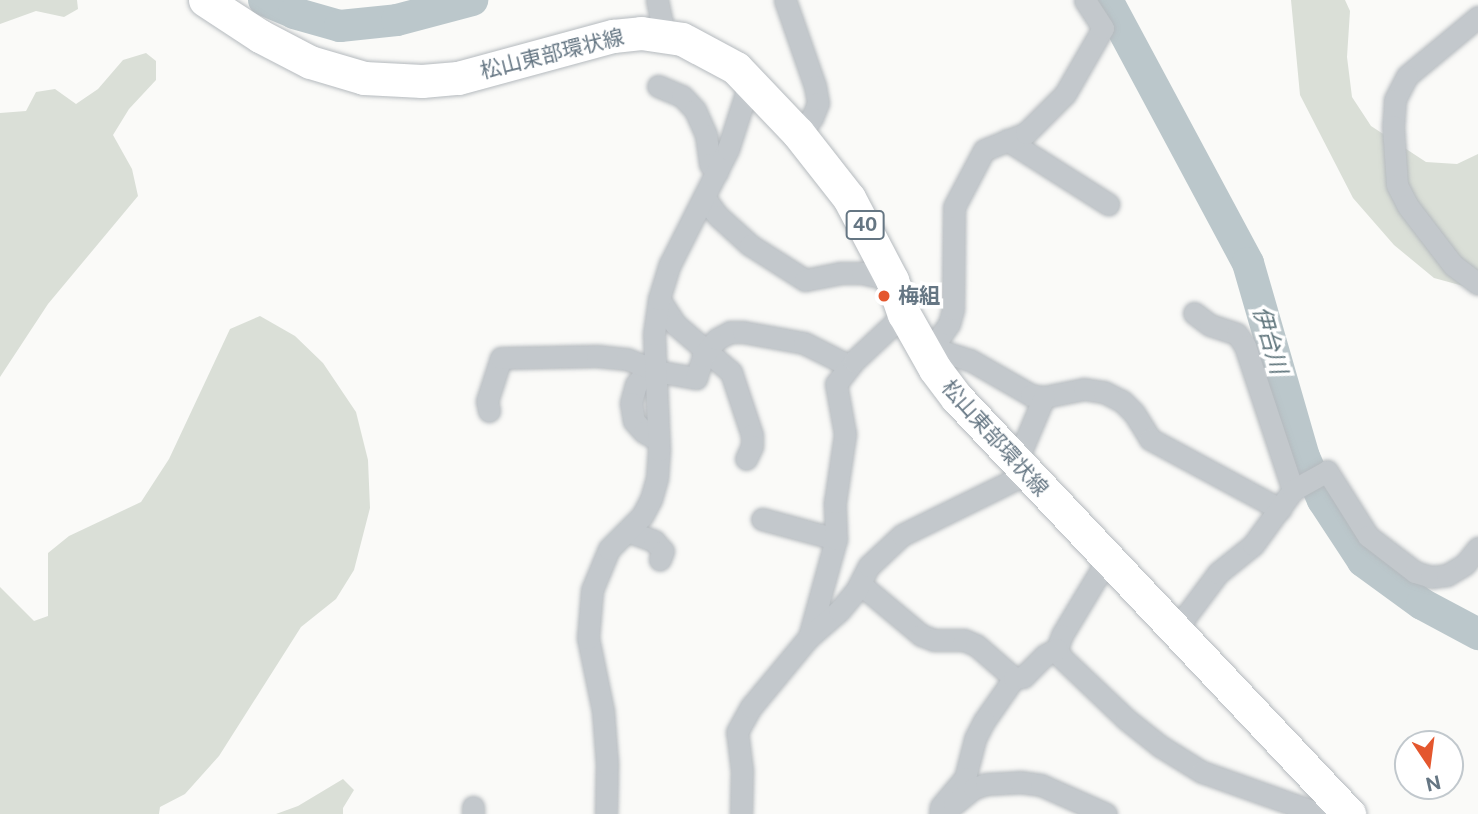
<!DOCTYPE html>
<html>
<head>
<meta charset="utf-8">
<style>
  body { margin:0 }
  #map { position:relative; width:1478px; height:814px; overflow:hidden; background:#fafaf8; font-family:"Public Sans","Noto Sans JP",sans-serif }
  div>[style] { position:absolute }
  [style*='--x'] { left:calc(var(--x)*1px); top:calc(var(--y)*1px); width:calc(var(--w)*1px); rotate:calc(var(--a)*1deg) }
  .green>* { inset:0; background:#dadfd7 }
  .river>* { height:32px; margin:-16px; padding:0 16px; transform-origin:16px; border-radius:16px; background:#bbc7cb }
  .roads { filter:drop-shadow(0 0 2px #b5babe) drop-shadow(0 0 2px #b5babe) }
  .minor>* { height:21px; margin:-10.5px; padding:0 10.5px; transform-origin:10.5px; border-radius:10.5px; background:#c3c8cc }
  .primary>* { height:33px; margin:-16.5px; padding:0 16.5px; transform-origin:16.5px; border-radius:16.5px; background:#fff }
  .dots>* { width:19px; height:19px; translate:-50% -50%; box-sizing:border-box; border:4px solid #fff; border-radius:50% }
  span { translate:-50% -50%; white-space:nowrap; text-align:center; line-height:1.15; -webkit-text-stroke:7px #fff; paint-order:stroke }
  .shield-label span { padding:2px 5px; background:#fff; border:2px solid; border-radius:5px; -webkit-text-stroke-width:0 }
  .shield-label { font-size:19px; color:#657683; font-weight:700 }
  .street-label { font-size:21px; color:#657683 }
  .poi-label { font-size:21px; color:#657683; font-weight:700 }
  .left { translate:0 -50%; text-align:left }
  .water-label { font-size:23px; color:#60757c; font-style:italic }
  .north { position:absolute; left:1394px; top:730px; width:70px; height:70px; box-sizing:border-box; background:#fff; border:2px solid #c1c8cd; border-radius:50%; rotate:167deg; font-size:19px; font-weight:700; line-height:28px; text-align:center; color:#657683 }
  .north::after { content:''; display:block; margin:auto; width:24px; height:32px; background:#e4572e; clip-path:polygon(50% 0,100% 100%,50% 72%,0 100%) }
</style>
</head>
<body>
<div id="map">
  <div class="green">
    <div style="clip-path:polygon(0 0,77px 0,78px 9px,64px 17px,36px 11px,0 24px)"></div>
    <div style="clip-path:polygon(1291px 0,1345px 0,1350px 11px,1347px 57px,1352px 97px,1371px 126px,1426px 162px,1457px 164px,1478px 154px,1478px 290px,1434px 278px,1394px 245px,1353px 198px,1300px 95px)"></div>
    <div style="clip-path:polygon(146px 53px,156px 61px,156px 80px,129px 109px,113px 135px,132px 169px,138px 196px,48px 304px,0 377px,0 113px,26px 111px,36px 92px,55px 89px,76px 104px,98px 89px,123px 60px)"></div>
    <div style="clip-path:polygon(260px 316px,295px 336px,323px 363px,356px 412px,368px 460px,370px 508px,354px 570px,336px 599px,301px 627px,219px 756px,185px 794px,160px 807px,159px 814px,0 814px,0 587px,34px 621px,48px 616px,48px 553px,69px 536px,141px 502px,169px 459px,230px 329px)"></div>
    <div style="clip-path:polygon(343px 779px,354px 790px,343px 808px,343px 814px,276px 814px,298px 806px)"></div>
  </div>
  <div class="river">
    <div style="--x:264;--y:0;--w:33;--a:23"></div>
    <div style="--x:294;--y:13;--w:48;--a:15.8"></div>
    <div style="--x:340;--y:26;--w:57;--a:-6"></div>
    <div style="--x:397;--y:20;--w:78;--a:-14.9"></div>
    <div style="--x:1107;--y:0;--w:298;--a:61.8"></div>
    <div style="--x:1248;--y:263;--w:202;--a:73.9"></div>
    <div style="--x:1304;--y:457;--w:47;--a:66.2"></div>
    <div style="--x:1323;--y:500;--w:73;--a:56.7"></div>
    <div style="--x:1363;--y:561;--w:73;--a:36.1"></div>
    <div style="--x:1422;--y:604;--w:64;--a:28.2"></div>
  </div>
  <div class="roads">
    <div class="minor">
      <div style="--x:657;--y:0;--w:35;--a:78"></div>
      <div style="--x:785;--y:0;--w:91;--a:70.8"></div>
      <div style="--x:815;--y:86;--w:17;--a:80"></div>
      <div style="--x:818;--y:103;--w:16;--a:112"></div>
      <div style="--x:812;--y:118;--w:21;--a:133"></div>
      <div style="--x:1478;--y:17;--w:92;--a:140.3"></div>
      <div style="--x:1407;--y:76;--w:27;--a:117"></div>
      <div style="--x:1395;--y:100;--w:26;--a:94"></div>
      <div style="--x:1393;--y:126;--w:59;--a:86.1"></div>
      <div style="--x:1397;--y:185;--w:22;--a:63"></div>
      <div style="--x:1407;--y:205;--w:76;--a:52.5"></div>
      <div style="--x:1453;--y:265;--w:31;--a:37"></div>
      <div style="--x:658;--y:86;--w:26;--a:23"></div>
      <div style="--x:682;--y:96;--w:19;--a:47"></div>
      <div style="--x:695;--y:110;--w:27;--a:66"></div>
      <div style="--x:706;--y:135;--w:29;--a:82"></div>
      <div style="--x:710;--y:164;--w:11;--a:49"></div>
      <div style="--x:1007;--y:140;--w:120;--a:32.4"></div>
      <div style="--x:704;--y:197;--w:24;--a:54"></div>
      <div style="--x:718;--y:216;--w:43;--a:42.2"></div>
      <div style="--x:750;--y:245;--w:65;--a:32.5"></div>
      <div style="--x:805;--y:280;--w:36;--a:-11"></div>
      <div style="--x:840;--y:273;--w:22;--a:0"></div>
      <div style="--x:862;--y:273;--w:31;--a:13"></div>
      <div style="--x:659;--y:299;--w:30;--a:57"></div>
      <div style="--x:675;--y:324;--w:74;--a:40.6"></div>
      <div style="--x:731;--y:372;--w:66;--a:71.6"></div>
      <div style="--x:752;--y:435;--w:11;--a:90"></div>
      <div style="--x:752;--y:446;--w:14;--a:115"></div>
      <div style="--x:1194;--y:313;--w:20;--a:37"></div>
      <div style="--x:1210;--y:325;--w:28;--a:18"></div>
      <div style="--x:1237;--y:334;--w:14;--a:56"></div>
      <div style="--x:1245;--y:346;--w:152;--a:71.6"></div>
      <div style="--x:932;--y:348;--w:29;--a:-55"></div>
      <div style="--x:949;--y:324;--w:16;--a:-75"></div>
      <div style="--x:953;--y:309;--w:102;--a:-89.4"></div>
      <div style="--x:954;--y:207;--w:64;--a:-62.2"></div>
      <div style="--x:984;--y:150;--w:45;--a:-22"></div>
      <div style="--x:1026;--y:133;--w:55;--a:-45"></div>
      <div style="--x:1065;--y:94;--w:76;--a:-60.1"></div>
      <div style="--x:1103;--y:28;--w:33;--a:-123"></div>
      <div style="--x:925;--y:352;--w:8;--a:-30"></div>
      <div style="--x:932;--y:348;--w:40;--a:18"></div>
      <div style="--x:970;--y:360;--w:70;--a:29.8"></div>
      <div style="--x:1031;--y:395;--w:13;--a:9"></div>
      <div style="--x:1044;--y:397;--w:41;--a:-11.3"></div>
      <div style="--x:1084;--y:389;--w:20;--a:9"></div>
      <div style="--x:1104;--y:392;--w:20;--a:27"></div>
      <div style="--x:1122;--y:401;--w:17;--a:45"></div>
      <div style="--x:1134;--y:413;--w:31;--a:58"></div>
      <div style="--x:1150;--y:439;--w:148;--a:28.3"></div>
      <div style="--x:656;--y:371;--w:11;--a:165"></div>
      <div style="--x:645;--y:374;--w:13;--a:132"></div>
      <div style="--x:636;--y:384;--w:20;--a:105"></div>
      <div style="--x:631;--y:403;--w:18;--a:81"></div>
      <div style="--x:634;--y:421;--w:15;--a:48"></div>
      <div style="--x:644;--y:432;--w:16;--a:30"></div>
      <div style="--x:489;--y:411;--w:10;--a:-101"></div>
      <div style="--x:487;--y:401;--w:45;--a:-72"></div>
      <div style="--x:501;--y:358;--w:96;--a:-1.2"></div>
      <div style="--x:597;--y:356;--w:30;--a:6"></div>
      <div style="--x:627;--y:359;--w:31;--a:22"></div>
      <div style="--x:656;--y:371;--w:41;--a:9.9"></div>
      <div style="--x:696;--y:378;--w:23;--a:-72"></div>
      <div style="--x:703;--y:356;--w:22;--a:-51"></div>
      <div style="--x:717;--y:339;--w:15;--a:-28"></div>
      <div style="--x:730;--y:332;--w:13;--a:0"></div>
      <div style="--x:743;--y:332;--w:62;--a:10.2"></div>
      <div style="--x:804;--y:343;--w:51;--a:26.6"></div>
      <div style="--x:1016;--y:463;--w:72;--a:-67"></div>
      <div style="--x:762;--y:519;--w:77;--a:15.1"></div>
      <div style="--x:627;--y:531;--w:29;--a:20"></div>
      <div style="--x:654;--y:541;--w:13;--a:48"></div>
      <div style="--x:663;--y:551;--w:9;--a:111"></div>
      <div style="--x:1107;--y:560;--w:87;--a:121"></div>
      <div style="--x:1062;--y:635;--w:15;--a:110"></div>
      <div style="--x:1057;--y:649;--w:10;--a:61"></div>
      <div style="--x:1062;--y:658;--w:88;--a:43.6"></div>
      <div style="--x:1126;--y:719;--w:43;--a:38.5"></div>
      <div style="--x:1160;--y:746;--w:49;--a:31.8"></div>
      <div style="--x:1202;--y:772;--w:125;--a:19.6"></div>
      <div style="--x:860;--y:584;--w:80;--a:39.9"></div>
      <div style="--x:921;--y:635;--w:14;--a:21"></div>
      <div style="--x:934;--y:640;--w:30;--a:0"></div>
      <div style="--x:964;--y:640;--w:13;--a:23"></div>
      <div style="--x:976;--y:645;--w:50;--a:41"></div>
      <div style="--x:1014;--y:678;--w:52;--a:124.9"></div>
      <div style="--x:984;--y:721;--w:20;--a:117"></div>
      <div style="--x:975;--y:739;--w:40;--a:104.4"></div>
      <div style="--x:965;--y:778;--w:38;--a:130"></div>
      <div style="--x:941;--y:807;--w:7;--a:98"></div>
      <div style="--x:1174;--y:632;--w:74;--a:-53.3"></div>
      <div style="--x:1218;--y:573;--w:45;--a:-38.7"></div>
      <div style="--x:1253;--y:545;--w:68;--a:-54"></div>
      <div style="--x:1293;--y:490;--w:39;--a:-29"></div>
      <div style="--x:1327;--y:471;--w:77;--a:57.8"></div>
      <div style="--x:1368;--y:536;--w:59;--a:37.5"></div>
      <div style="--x:1415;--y:572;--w:17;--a:17"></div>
      <div style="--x:1431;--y:577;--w:16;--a:-7"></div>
      <div style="--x:1447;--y:575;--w:21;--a:-31"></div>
      <div style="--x:1465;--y:564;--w:21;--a:-51"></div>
      <div style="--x:809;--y:637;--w:102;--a:-74.6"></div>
      <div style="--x:836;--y:539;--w:37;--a:-92"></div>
      <div style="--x:835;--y:502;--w:69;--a:-81.6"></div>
      <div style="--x:845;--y:434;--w:51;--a:-100.2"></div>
      <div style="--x:836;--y:384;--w:29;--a:-52"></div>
      <div style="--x:854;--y:361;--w:69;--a:-43.2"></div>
      <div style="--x:1014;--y:678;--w:9;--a:-6"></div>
      <div style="--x:1023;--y:677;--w:31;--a:-45"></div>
      <div style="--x:1045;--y:655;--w:13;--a:-27"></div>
      <div style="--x:954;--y:804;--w:26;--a:-39"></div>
      <div style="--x:974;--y:788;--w:13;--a:-18"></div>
      <div style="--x:986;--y:784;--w:34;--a:-3"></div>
      <div style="--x:1020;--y:782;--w:21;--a:8"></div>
      <div style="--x:1041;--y:785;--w:71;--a:24"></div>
      <div style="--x:473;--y:814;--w:7;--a:-90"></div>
      <div style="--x:606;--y:814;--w:50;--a:-88.9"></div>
      <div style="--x:607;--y:764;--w:53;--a:-94.3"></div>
      <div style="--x:603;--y:711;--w:75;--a:-101.6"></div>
      <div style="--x:588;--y:638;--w:48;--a:-85.2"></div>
      <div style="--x:592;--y:590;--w:44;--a:-67.5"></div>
      <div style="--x:609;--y:549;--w:47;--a:-45"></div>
      <div style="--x:642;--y:516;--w:19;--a:-62"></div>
      <div style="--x:651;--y:499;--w:22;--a:-74"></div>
      <div style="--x:657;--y:478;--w:28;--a:-86"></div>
      <div style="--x:659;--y:450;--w:116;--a:-92.5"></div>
      <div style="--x:654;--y:334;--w:35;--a:-82"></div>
      <div style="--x:659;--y:299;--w:37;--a:-73"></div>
      <div style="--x:670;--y:264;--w:129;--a:-63.2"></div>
      <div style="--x:728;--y:149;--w:71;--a:-72.1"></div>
      <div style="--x:741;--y:814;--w:43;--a:-88.7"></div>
      <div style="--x:742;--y:771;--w:39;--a:-97"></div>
      <div style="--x:737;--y:732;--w:29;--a:-61"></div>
      <div style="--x:751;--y:707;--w:91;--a:-50.4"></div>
      <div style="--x:809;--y:637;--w:40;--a:-41"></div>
      <div style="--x:839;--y:611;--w:26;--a:-50"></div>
      <div style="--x:856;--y:591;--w:28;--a:-63"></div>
      <div style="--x:869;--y:566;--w:45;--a:-43.2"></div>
      <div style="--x:902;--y:535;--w:138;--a:-26.2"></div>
    </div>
    <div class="primary">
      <div style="--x:205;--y:0;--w:66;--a:33.2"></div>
      <div style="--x:260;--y:36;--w:56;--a:27.5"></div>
      <div style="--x:310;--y:62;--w:56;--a:16.5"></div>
      <div style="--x:364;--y:78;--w:58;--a:3"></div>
      <div style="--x:422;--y:81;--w:36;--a:-5"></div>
      <div style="--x:458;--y:78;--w:161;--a:-15.2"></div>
      <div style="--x:613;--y:36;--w:28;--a:-6"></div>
      <div style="--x:641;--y:33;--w:41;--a:8.3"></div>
      <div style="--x:682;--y:39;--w:61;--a:28.2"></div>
      <div style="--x:736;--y:68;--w:90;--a:46.4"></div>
      <div style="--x:798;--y:133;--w:83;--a:51.9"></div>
      <div style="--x:849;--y:198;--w:93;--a:62.3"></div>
      <div style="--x:892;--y:280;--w:36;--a:71"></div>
      <div style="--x:904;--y:314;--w:63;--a:60.6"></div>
      <div style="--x:935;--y:369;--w:36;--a:53"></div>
      <div style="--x:957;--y:398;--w:572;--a:46.7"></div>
    </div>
  </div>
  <div class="dots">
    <div style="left:884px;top:296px;background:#e4572e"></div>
  </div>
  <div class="shield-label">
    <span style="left:865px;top:225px">40</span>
  </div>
  <div class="street-label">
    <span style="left:552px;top:54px;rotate:-14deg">松山東部環状線</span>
    <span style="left:995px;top:438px;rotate:48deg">松山東部環状線</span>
  </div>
  <div class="poi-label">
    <span class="left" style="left:898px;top:296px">梅組</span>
  </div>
  <div class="water-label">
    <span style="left:1270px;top:340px;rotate:74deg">伊台川</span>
  </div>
  <div class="north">N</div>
</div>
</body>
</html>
